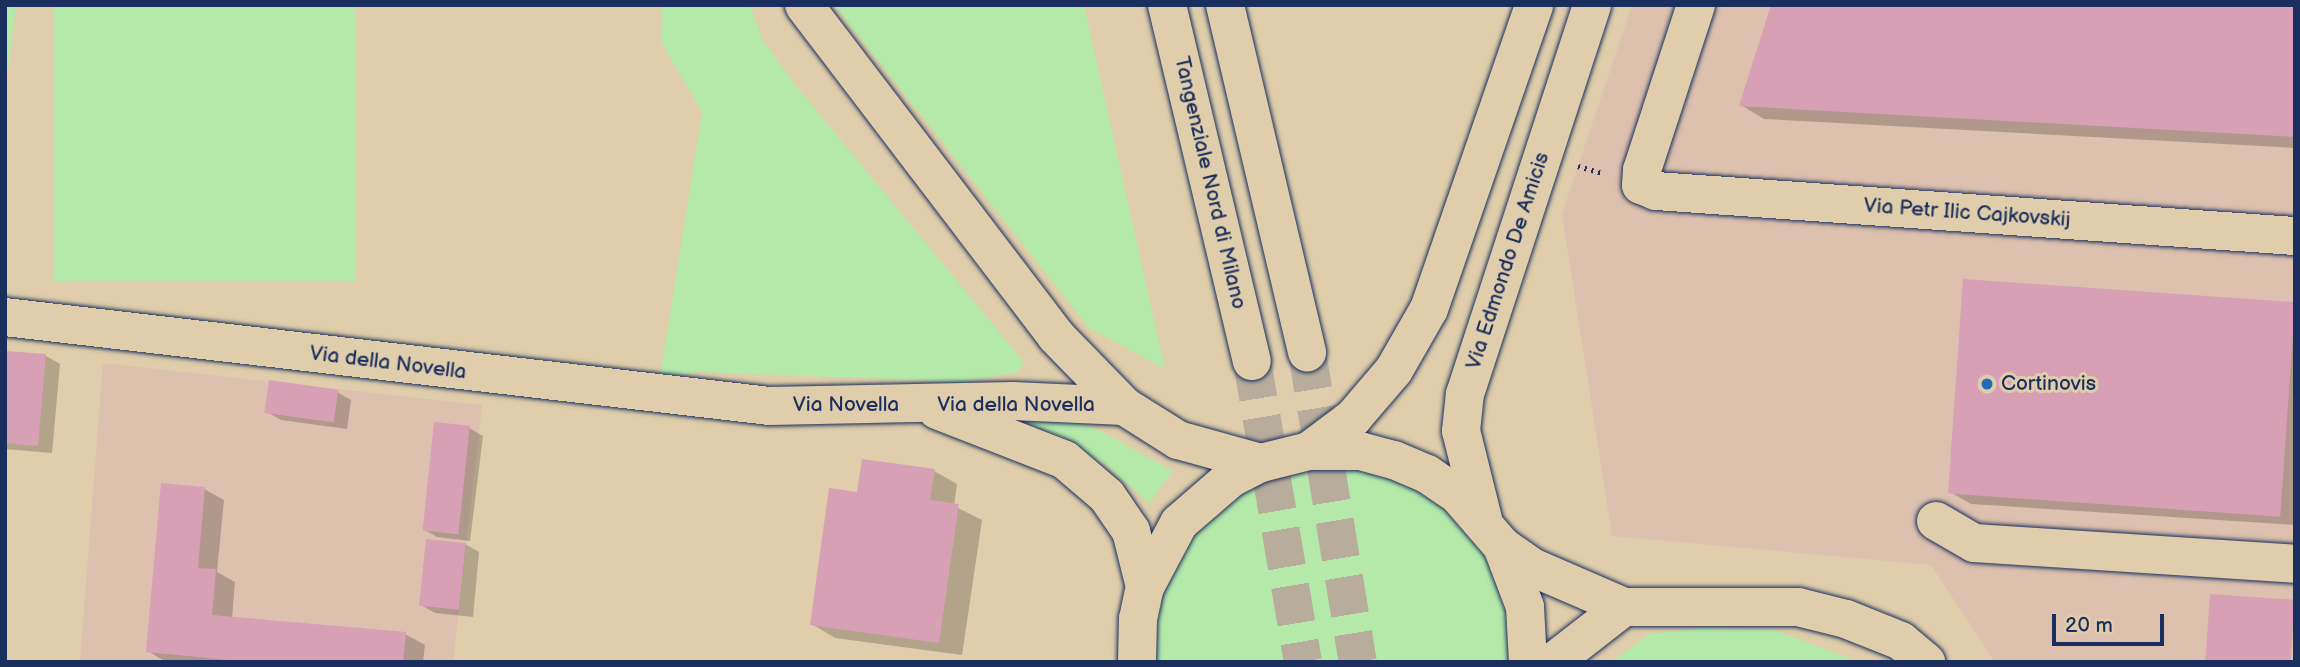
<!DOCTYPE html>
<html>
<head>
<meta charset="utf-8">
<style>
  body { margin:0 }
  #map { position:relative; width:2300px; height:667px; overflow:hidden; background:#dfcdab; font-family:"Balsamiq Sans",sans-serif }
  div>[style] { position:absolute }
  [style*='--x'] { left:calc(var(--x)*1px); top:calc(var(--y)*1px); width:calc(var(--w)*1px); rotate:calc(var(--a)*1deg) }
  .built>* { inset:0; background:#ddc0ae }
  .green>* { inset:0; background:#b5e9aa; transform-origin:0 0 }
  .shadow>* { inset:0; background:#0003 }
  .building>* { inset:0; background:#d7a0b5; transform-origin:0 0 }
  .highway-tunnel>* { height:38px; margin-top:-19px; transform-origin:0; background:repeating-linear-gradient(90deg,#b8ad9c 0 38px,transparent 0 57px) }
  .path>* { height:4.5px; margin-top:-2.25px; transform-origin:0; background:repeating-linear-gradient(90deg,#1b2f5e 0 2px,transparent 0 7px) }
  .roads { filter:drop-shadow(0 0 2px #1b2f5e) drop-shadow(0 0 2px #1b2f5e) }
  .minor>* { height:38px; margin:-19px; padding:0 19px; transform-origin:19px; border-radius:19px; background:#dfcdab }
  .major>* { height:38px; margin:-19px; padding:0 19px; transform-origin:19px; border-radius:19px; background:#dfcdab }
  .highway>* { height:38px; margin:-19px; padding:0 19px; transform-origin:19px; border-radius:19px; background:#dfcdab }
  .dots>* { width:19px; height:19px; translate:-50% -50%; box-sizing:border-box; border:4px solid #dfcdab; border-radius:50% }
  span { translate:-50% -50%; white-space:nowrap; text-align:center; line-height:1.15; -webkit-text-stroke:6px #dfcdab; paint-order:stroke }
  .street-label { font-size:21px; color:#1b2f5e }
  .poi-label { font-size:21px; color:#1b2f5e }
  .left { translate:0 -50%; text-align:left }
  .frame { position:absolute; inset:0; border:7px solid #1b2f5e; pointer-events:none }
  .scale { position:absolute; left:2052px; top:614px; width:112px; height:32px; box-sizing:border-box; border:4px solid #1b2f5e; border-top:0; padding-left:9px; font-size:21px; line-height:24px; white-space:nowrap; color:#1b2f5e; -webkit-text-stroke:5px #dfcdab; paint-order:stroke }
</style>
</head>
<body>
<div id="map">
  <div class="built">
    <div style="clip-path:polygon(1632px 5px,2295px 5px,2295px 662px,1995px 662px,1931px 565px,1612px 536px,1562px 214px)"></div>
    <div style="clip-path:polygon(103px 363px,482px 405px,453px 662px,80px 662px)"></div>
  </div>
  <div class="green">
    <div style="clip-path:polygon(5px 5px,16px 5px,5px 95px)"></div>
    <div style="left:53px;top:5px;width:303px;height:276px"></div>
    <div style="clip-path:polygon(662px 5px,750px 5px,762px 39px,797px 87px,1024px 362px,1018px 372px,964px 382px,700px 372px,660px 377px,702px 112px,661px 42px)"></div>
    <div style="clip-path:polygon(834px 5px,1084px 5px,1165px 369px,1089px 328px)"></div>
    <div style="clip-path:polygon(997px 415px,1055px 417px,1095px 428px,1173px 471px,1149px 503px,1105px 464px)"></div>
    <div style="clip-path:polygon(1311px 468px,1355px 469px,1399px 480px,1438px 501px,1471px 532px,1494px 570px,1508px 613px,1510px 662px,1156px 662px,1157px 618px,1170px 572px,1196px 531px,1228px 501px,1268px 479px)"></div>
    <div style="clip-path:polygon(1701px 628px,1774px 630px,1859px 662px,1611px 662px,1650px 634px)"></div>
  </div>
  <div class="shadow">
    <div style="clip-path:polygon(2295px 5px,2295px 148px,1764px 119px,1741px 105px)"></div>
    <div style="clip-path:polygon(2295px 302px,2295px 525px,1971px 504px,1952px 493px)"></div>
    <div style="clip-path:polygon(5px 353px,46px 356px,60px 364px,52px 453px,5px 449px)"></div>
    <div style="clip-path:polygon(337px 392px,351px 400px,347px 429px,281px 420px,267px 412px)"></div>
    <div style="clip-path:polygon(469px 428px,483px 436px,470px 541px,437px 537px,423px 529px)"></div>
    <div style="clip-path:polygon(934px 471px,957px 484px,954px 506px,982px 520px,962px 655px,835px 638px,812px 624px,858px 494px)"></div>
    <div style="clip-path:polygon(204px 489px,224px 500px,217px 572px,235px 582px,232px 619px,405px 634px,425px 645px,423px 662px,166px 662px,148px 651px)"></div>
    <div style="clip-path:polygon(465px 544px,479px 552px,473px 617px,435px 613px,421px 605px)"></div>
  </div>
  <div class="building">
    <div style="clip-path:polygon(1771px 5px,2295px 5px,2295px 137px,1739px 106px)"></div>
    <div style="left:1963px;top:279px;width:333px;height:215px;rotate:4deg"></div>
    <div style="clip-path:polygon(5px 351px,46px 354px,38px 446px,5px 443px)"></div>
    <div style="left:269px;top:380px;width:70px;height:33px;rotate:8deg"></div>
    <div style="left:434px;top:422px;width:36px;height:109px;rotate:6deg"></div>
    <div style="clip-path:polygon(862px 459px,935px 469px,930px 500px,959px 504px,939px 643px,810px 625px,829px 488px,857px 492px)"></div>
    <div style="clip-path:polygon(161px 483px,205px 487px,198px 568px,216px 569px,212px 615px,406px 632px,403px 662px,249px 662px,146px 652px)"></div>
    <div style="left:426px;top:539px;width:40px;height:67px;rotate:6deg"></div>
    <div style="left:2210px;top:594px;width:85px;height:68px;rotate:4deg"></div>
  </div>
  <div class="highway-tunnel">
    <div style="--x:1307;--y:352;--w:314;--a:80.7"></div>
    <div style="--x:1252;--y:361;--w:305;--a:80.4"></div>
  </div>
  <div class="path">
    <div style="--x:1578;--y:166;--w:26;--a:16"></div>
  </div>
  <div class="roads">
    <div class="minor">
      <div style="--x:1696;--y:5;--w:174;--a:108.1"></div>
      <div style="--x:1642;--y:170;--w:15;--a:94"></div>
      <div style="--x:1641;--y:185;--w:16;--a:22"></div>
      <div style="--x:1656;--y:191;--w:641;--a:4.03"></div>
      <div style="--x:5;--y:317;--w:770;--a:6.64"></div>
      <div style="--x:770;--y:406;--w:243;--a:-1.2"></div>
      <div style="--x:1013;--y:401;--w:111;--a:2.6"></div>
      <div style="--x:937;--y:410;--w:137;--a:21.3"></div>
      <div style="--x:1065;--y:460;--w:55;--a:40.6"></div>
      <div style="--x:1107;--y:496;--w:42;--a:55.6"></div>
      <div style="--x:1131;--y:531;--w:58;--a:76"></div>
      <div style="--x:1936;--y:521;--w:44;--a:30.1"></div>
      <div style="--x:1974;--y:543;--w:322;--a:3.7"></div>
      <div style="--x:1502;--y:546;--w:39;--a:35"></div>
      <div style="--x:1534;--y:568;--w:98;--a:23.4"></div>
      <div style="--x:1624;--y:607;--w:174;--a:0"></div>
      <div style="--x:1798;--y:607;--w:49;--a:14"></div>
      <div style="--x:1846;--y:619;--w:59;--a:21.8"></div>
      <div style="--x:1901;--y:641;--w:33;--a:40"></div>
      <div style="--x:1553;--y:662;--w:90;--a:-37.8"></div>
    </div>
    <div class="major">
      <div style="--x:1309;--y:451;--w:55;--a:-36.9"></div>
      <div style="--x:1353;--y:418;--w:63;--a:-49.5"></div>
      <div style="--x:1394;--y:370;--w:70;--a:-60.2"></div>
      <div style="--x:1429;--y:309;--w:322;--a:-70.9"></div>
      <div style="--x:1483;--y:519;--w:91;--a:-104"></div>
      <div style="--x:1461;--y:431;--w:37;--a:-84"></div>
      <div style="--x:1465;--y:394;--w:409;--a:-71.9"></div>
      <div style="--x:1137;--y:662;--w:43;--a:-88.7"></div>
      <div style="--x:1138;--y:619;--w:33;--a:-78"></div>
      <div style="--x:1145;--y:587;--w:72;--a:-62"></div>
      <div style="--x:1179;--y:523;--w:69;--a:-40.9"></div>
      <div style="--x:1231;--y:478;--w:34;--a:-27"></div>
      <div style="--x:1261;--y:463;--w:49;--a:-14"></div>
      <div style="--x:1309;--y:451;--w:51;--a:0"></div>
      <div style="--x:1360;--y:451;--w:35;--a:15"></div>
      <div style="--x:1394;--y:460;--w:36;--a:23"></div>
      <div style="--x:1427;--y:474;--w:37;--a:34"></div>
      <div style="--x:1458;--y:495;--w:67;--a:49.2"></div>
      <div style="--x:1502;--y:546;--w:65;--a:69.3"></div>
      <div style="--x:1525;--y:607;--w:55;--a:86.9"></div>
    </div>
    <div class="highway">
      <div style="--x:804;--y:5;--w:416;--a:52.7"></div>
      <div style="--x:1056;--y:336;--w:98;--a:45.8"></div>
      <div style="--x:1124;--y:406;--w:64;--a:32.2"></div>
      <div style="--x:1178;--y:440;--w:86;--a:15.5"></div>
      <div style="--x:1167;--y:5;--w:366;--a:76.6"></div>
      <div style="--x:1225;--y:5;--w:357;--a:76.7"></div>
    </div>
  </div>
  <div class="dots">
    <div style="left:1987px;top:384px;background:#1f6fb2"></div>
  </div>
  <div class="street-label">
    <span style="left:1210px;top:183px;rotate:77deg">Tangenziale Nord di Milano</span>
    <span style="left:1967px;top:213px;rotate:4deg">Via Petr Ilic Cajkovskij</span>
    <span style="left:1508px;top:261px;rotate:-72deg">Via Edmondo De Amicis</span>
    <span style="left:388px;top:363px;rotate:7deg">Via della Novella</span>
    <span style="left:846px;top:405px">Via Novella</span>
    <span style="left:1016px;top:405px">Via della Novella</span>
  </div>
  <div class="poi-label">
    <span class="left" style="left:2001px;top:384px">Cortinovis</span>
  </div>
  <div class="frame"></div>
  <div class="scale">20 m</div>
</div>
</body>
</html>
